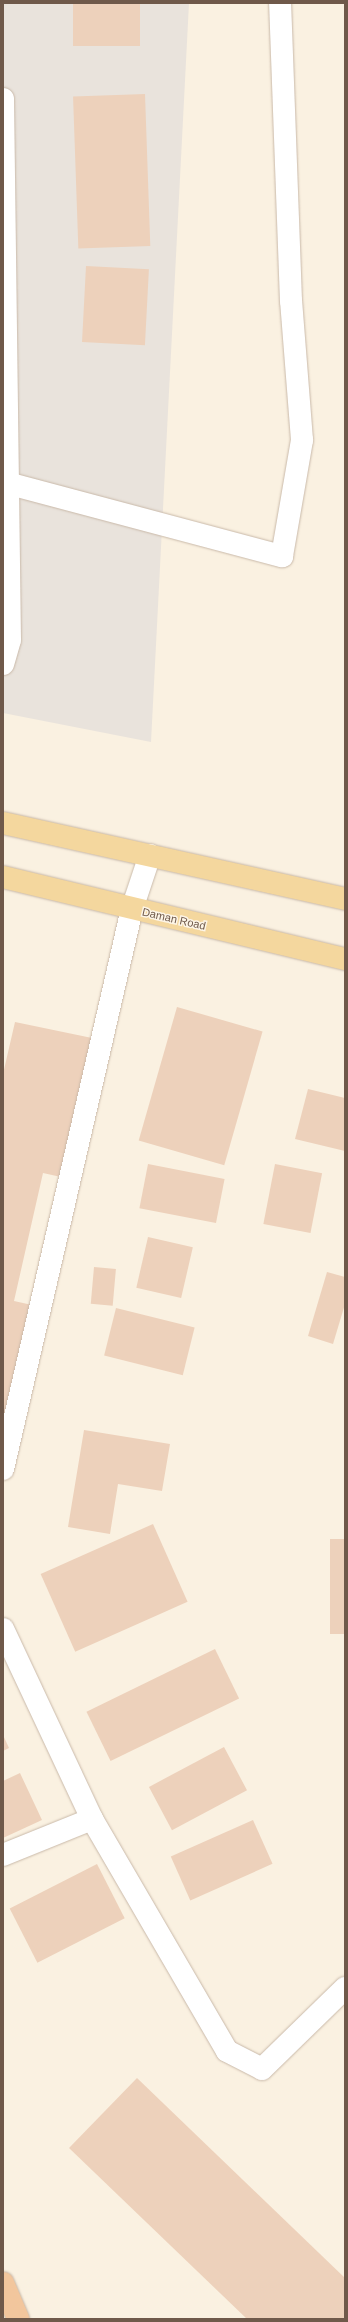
<!DOCTYPE html>
<html>
<head>
<meta charset="utf-8">
<style>
  body { margin:0 }
  #map { position:relative; width:348px; height:2322px; overflow:hidden; background:#faf1e1; font-family:Arial,sans-serif }
  div>[style] { position:absolute }
  [style*='--x'] { left:calc(var(--x)*1px); top:calc(var(--y)*1px); width:calc(var(--w)*1px); rotate:calc(var(--a)*1deg) }
  .industrial>* { inset:0; background:#e9e3dc }
  .building>* { inset:0; background:#edd1bb; transform-origin:0 0 }
  .roads { filter:drop-shadow(0 0 1px #c9b9a9) drop-shadow(0 0 1px #c9b9a9) }
  .minor>* { height:22px; margin:-11px; padding:0 11px; transform-origin:11px; border-radius:11px; background:#fff }
  .primary>* { height:22px; margin:-11px; padding:0 11px; transform-origin:11px; border-radius:11px; background:#f4d79e }
  .trunk>* { height:22px; margin:-11px; padding:0 11px; transform-origin:11px; border-radius:11px; background:#f2c69d }
  span { translate:-50% -50%; white-space:nowrap; text-align:center; line-height:1.15; -webkit-text-stroke:3px #fdf5e7; paint-order:stroke }
  .street-label { font-size:11px; color:#6f594a }
  .frame { position:absolute; inset:0; border:4px solid #6f594a; pointer-events:none }
</style>
</head>
<body>
<div id="map">
  <div class="industrial">
    <div style="clip-path:polygon(3px 3px,189px 3px,151px 742px,3px 713px)"></div>
  </div>
  <div class="building">
    <div style="left:73px;top:3px;width:67px;height:43px"></div>
    <div style="left:145px;top:94px;width:152px;height:72px;rotate:88deg"></div>
    <div style="left:86px;top:266px;width:63px;height:76px;rotate:3deg"></div>
    <div style="left:177px;top:1007px;width:89px;height:139px;rotate:16deg"></div>
    <div style="clip-path:polygon(15px 1022px,92px 1038px,61px 1177px,43px 1173px,14px 1301px,32px 1305px,3px 1434px,3px 1074px)"></div>
    <div style="clip-path:polygon(308px 1089px,345px 1098px,345px 1151px,295px 1139px)"></div>
    <div style="left:148px;top:1164px;width:78px;height:45px;rotate:11deg"></div>
    <div style="left:275px;top:1164px;width:48px;height:61px;rotate:11deg"></div>
    <div style="left:148px;top:1237px;width:46px;height:52px;rotate:13deg"></div>
    <div style="left:94px;top:1267px;width:22px;height:37px;rotate:5deg"></div>
    <div style="clip-path:polygon(327px 1272px,345px 1277px,345px 1304px,333px 1344px,308px 1336px)"></div>
    <div style="left:116px;top:1308px;width:81px;height:49px;rotate:14deg"></div>
    <div style="clip-path:polygon(84px 1430px,170px 1444px,162px 1491px,118px 1484px,110px 1534px,68px 1527px)"></div>
    <div style="left:153px;top:1524px;width:85px;height:123px;rotate:66deg"></div>
    <div style="left:330px;top:1539px;width:15px;height:95px"></div>
    <div style="left:215px;top:1649px;width:55px;height:143px;rotate:64deg"></div>
    <div style="clip-path:polygon(3px 1735px,9px 1748px,3px 1751px)"></div>
    <div style="left:224px;top:1747px;width:49px;height:85px;rotate:62deg"></div>
    <div style="clip-path:polygon(20px 1773px,42px 1820px,3px 1838px,3px 1781px)"></div>
    <div style="left:253px;top:1820px;width:48px;height:90px;rotate:66deg"></div>
    <div style="left:97px;top:1864px;width:61px;height:98px;rotate:63deg"></div>
    <div style="clip-path:polygon(137px 2078px,345px 2278px,345px 2319px,247px 2319px,69px 2148px)"></div>
  </div>
  <div class="roads">
    <div class="minor">
      <div style="--x:3;--y:99;--w:541;--a:89.26"></div>
      <div style="--x:10;--y:640;--w:25;--a:106"></div>
      <div style="--x:3;--y:482;--w:289;--a:14.9"></div>
      <div style="--x:282;--y:556;--w:118;--a:-80.2"></div>
      <div style="--x:302;--y:440;--w:139;--a:-94.5"></div>
      <div style="--x:291;--y:301;--w:298;--a:-92.1"></div>
      <div style="--x:3;--y:1469;--w:575;--a:-77.03"></div>
      <div style="--x:132;--y:909;--w:57;--a:-71.6"></div>
      <div style="--x:3;--y:1629;--w:210;--a:64.9"></div>
      <div style="--x:92;--y:1819;--w:268;--a:59.8"></div>
      <div style="--x:227;--y:2051;--w:39;--a:27"></div>
      <div style="--x:262;--y:2069;--w:116;--a:-44.3"></div>
      <div style="--x:3;--y:1855;--w:96;--a:-22"></div>
    </div>
    <div class="primary">
      <div style="--x:3;--y:823;--w:350;--a:12.5"></div>
      <div style="--x:3;--y:877;--w:352;--a:13.5"></div>
    </div>
    <div class="trunk">
      <div style="--x:3;--y:2283;--w:39;--a:67"></div>
    </div>
  </div>
  <div class="street-label">
    <span style="left:174px;top:919px;rotate:13deg">Daman Road</span>
  </div>
  <div class="frame"></div>
</div>
</body>
</html>
